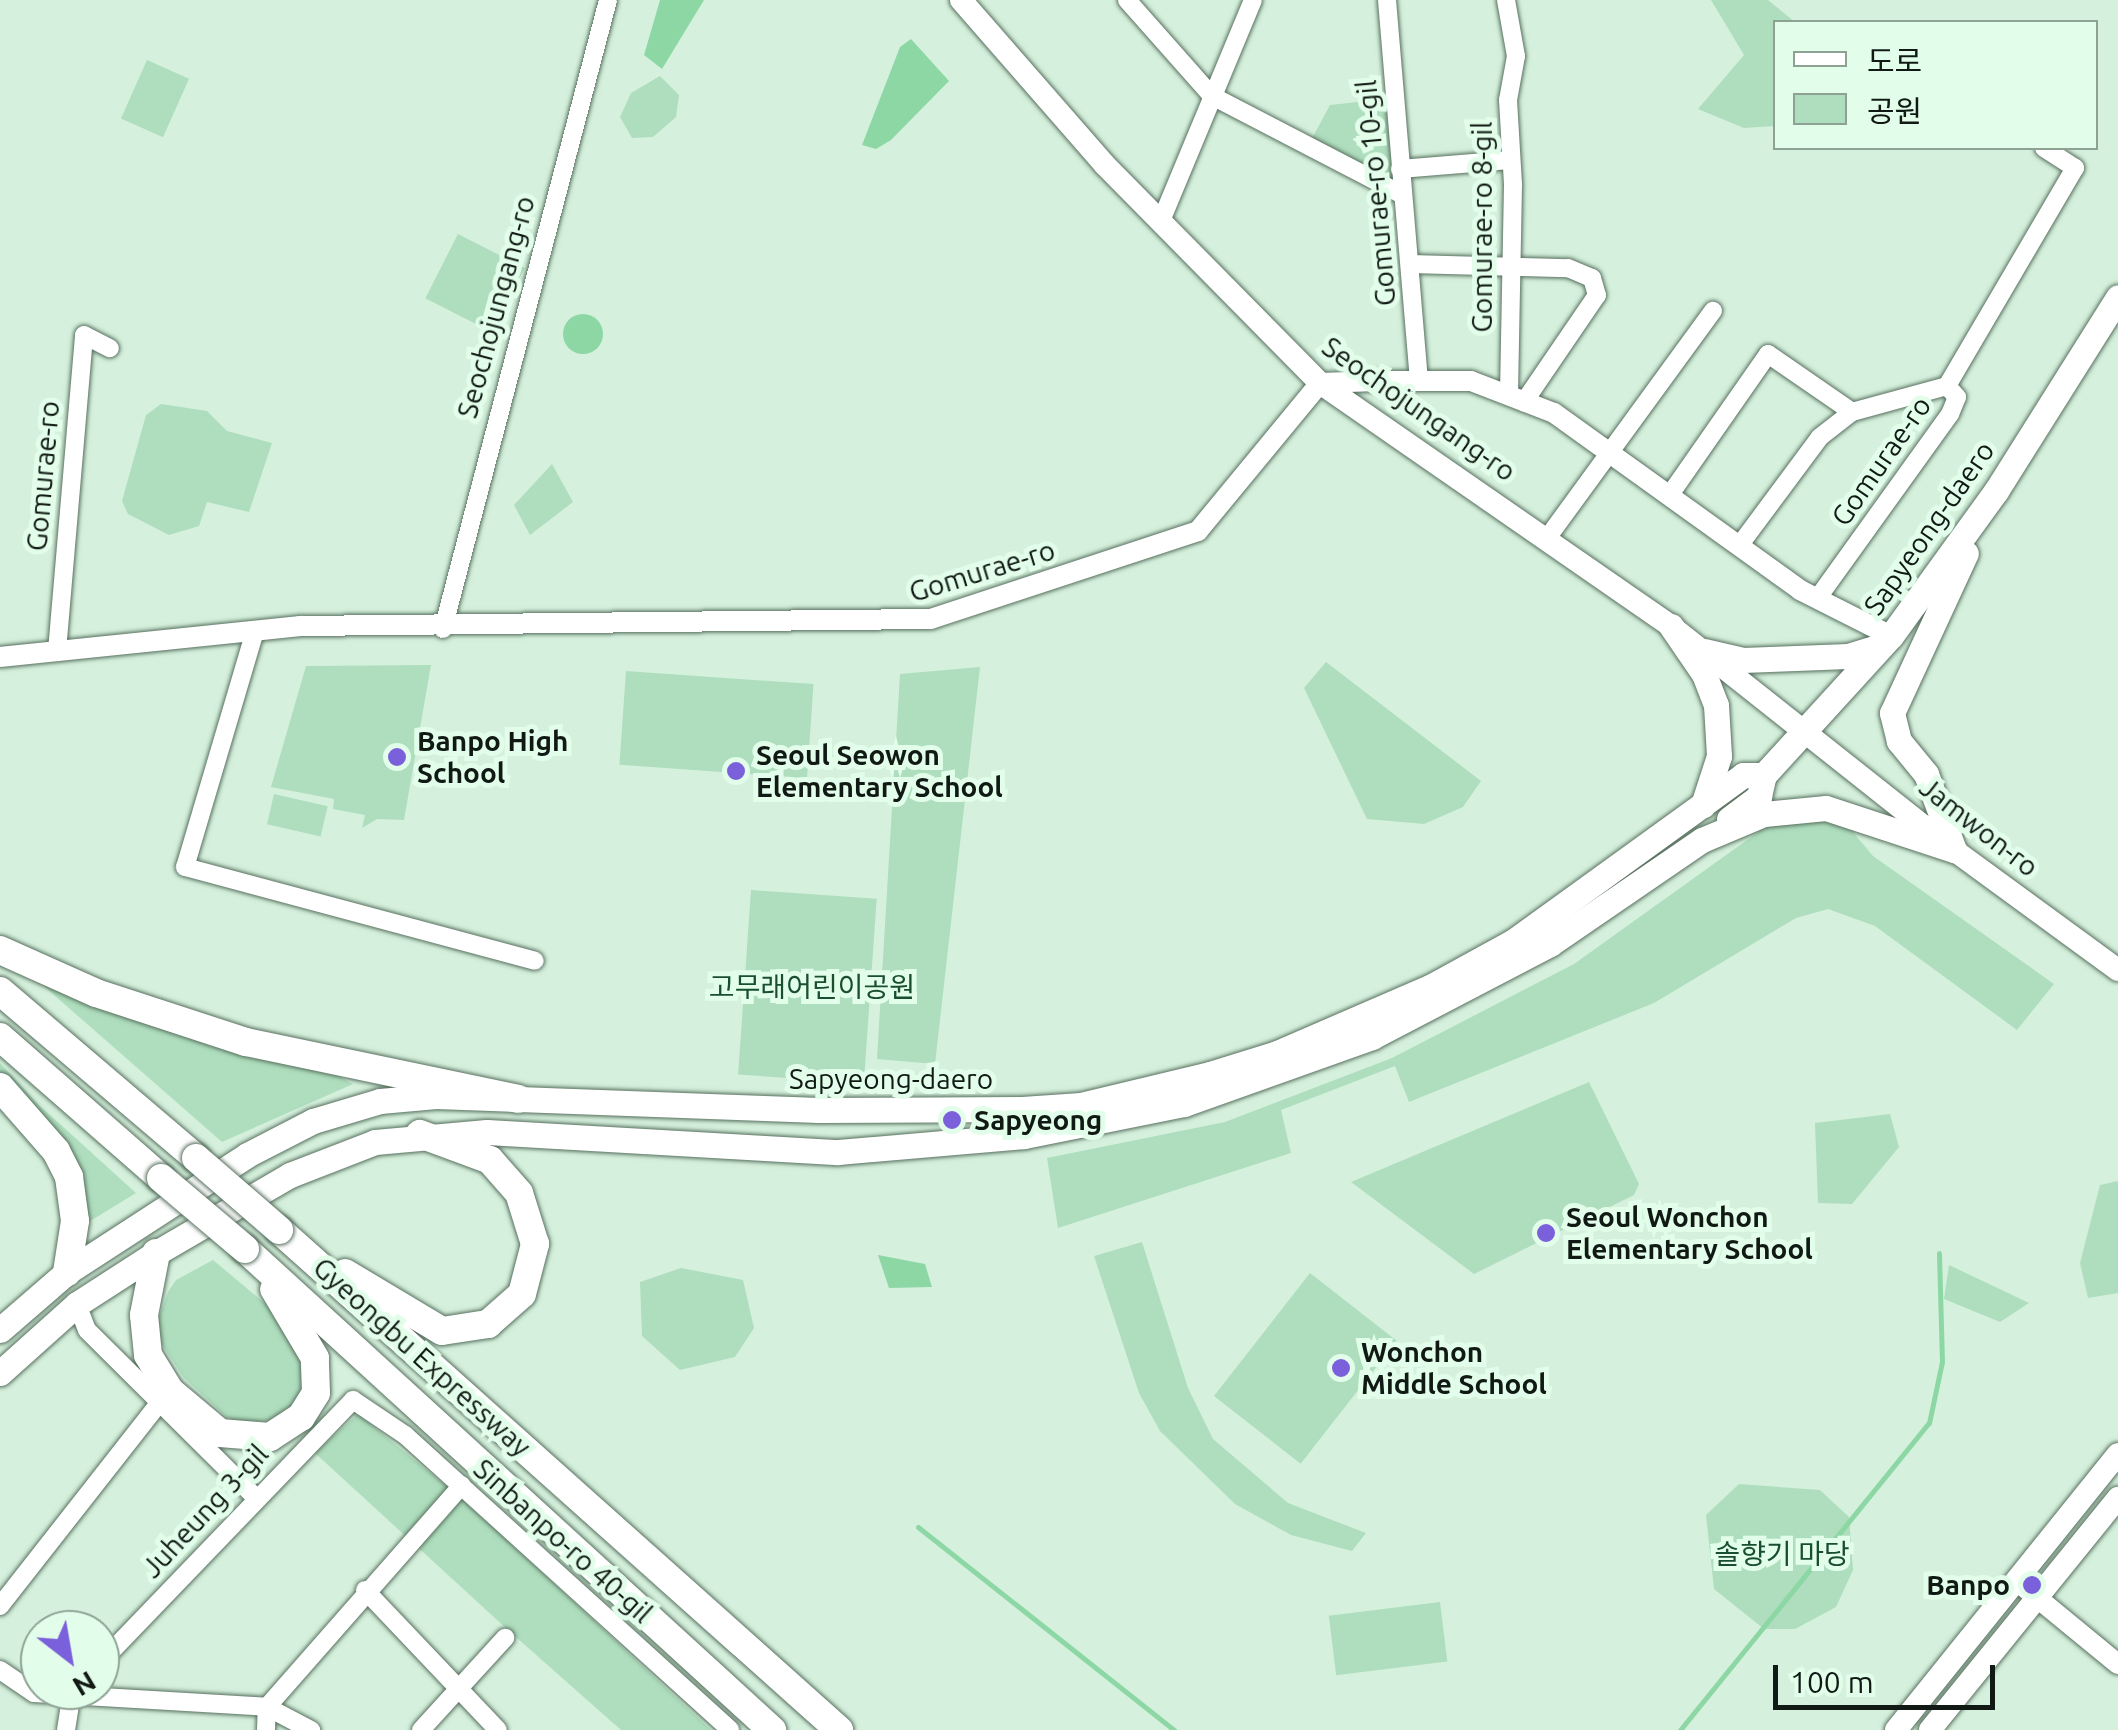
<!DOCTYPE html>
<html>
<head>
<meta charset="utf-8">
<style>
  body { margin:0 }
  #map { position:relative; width:2118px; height:1730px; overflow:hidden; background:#d5f1dd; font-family:Ubuntu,"Noto Sans KR",sans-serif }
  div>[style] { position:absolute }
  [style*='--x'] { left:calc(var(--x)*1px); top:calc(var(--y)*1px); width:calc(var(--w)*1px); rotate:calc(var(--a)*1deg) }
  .green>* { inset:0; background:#aedebd; transform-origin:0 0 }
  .water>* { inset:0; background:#8dd7a5 }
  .round { border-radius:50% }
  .stream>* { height:5px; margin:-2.5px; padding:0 2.5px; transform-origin:2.5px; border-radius:2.5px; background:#8dd7a5 }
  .roads { filter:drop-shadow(0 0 2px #58705f) drop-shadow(0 0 2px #58705f) }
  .minor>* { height:18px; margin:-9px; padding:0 9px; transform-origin:9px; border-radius:9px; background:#fff }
  .tertiary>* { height:20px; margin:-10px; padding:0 10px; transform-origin:10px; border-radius:10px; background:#fff }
  .secondary>* { height:22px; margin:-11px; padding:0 11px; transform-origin:11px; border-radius:11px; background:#fff }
  .primary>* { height:25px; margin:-12.5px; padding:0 12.5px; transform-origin:12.5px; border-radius:12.5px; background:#fff }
  .trunk>* { height:28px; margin:-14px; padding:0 14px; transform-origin:14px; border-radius:14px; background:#fff }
  .bridges { filter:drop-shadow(0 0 2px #58705f) drop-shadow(0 0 2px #58705f) }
  .trunk-bridge>* { height:28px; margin:-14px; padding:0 14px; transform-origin:14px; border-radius:14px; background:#fff }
  .dots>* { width:28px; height:28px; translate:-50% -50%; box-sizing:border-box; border:5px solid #e2feea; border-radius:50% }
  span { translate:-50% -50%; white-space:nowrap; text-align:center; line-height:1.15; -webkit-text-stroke:10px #e2feea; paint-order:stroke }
  .street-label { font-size:28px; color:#101913 }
  .poi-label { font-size:28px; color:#101913; font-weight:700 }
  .left { translate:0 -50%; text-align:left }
  .right { translate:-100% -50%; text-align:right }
  .park-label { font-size:28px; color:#194f2f }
  .legend { position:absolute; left:1773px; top:20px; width:325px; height:130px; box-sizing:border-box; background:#e2feea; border:2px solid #8ea294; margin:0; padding:12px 18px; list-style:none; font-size:30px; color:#101913 }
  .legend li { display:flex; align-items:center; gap:20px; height:50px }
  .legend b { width:50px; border:2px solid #8ea294 }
  .north { position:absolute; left:20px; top:1610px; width:100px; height:100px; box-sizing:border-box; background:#e2feea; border:2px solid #8ea294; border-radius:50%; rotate:149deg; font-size:28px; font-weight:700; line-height:40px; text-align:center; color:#101913 }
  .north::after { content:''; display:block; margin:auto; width:35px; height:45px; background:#7b60db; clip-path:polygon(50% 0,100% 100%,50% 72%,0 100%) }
  .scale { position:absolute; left:1773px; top:1665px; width:222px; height:45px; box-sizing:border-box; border:5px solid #101913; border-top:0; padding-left:12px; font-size:30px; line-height:35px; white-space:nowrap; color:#101913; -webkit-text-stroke:8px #e2feea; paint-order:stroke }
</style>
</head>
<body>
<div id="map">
  <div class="green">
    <div style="clip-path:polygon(1711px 0,1768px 0,1795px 22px,1776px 22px,1775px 126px,1744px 128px,1698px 109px,1744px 55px)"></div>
    <div style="left:147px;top:60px;width:46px;height:64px;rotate:24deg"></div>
    <div style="clip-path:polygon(660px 76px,679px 95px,676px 117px,653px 137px,632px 138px,620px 117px,631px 93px)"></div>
    <div style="clip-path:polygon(1395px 98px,1401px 194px,1308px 146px,1330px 105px)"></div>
    <div style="left:458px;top:234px;width:75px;height:72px;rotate:27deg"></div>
    <div style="clip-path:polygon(161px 404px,207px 411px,227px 431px,272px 443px,249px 512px,207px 502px,199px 526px,169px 535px,128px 514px,122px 501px,146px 415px)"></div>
    <div style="clip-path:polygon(552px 464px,573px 502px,530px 535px,514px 505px)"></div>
    <div style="clip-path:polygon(1326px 662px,1481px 781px,1463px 807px,1424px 824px,1367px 819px,1304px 688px)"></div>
    <div style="clip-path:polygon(431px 665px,404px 820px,377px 819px,362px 828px,365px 815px,333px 809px,334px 799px,271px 787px,306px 666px)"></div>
    <div style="clip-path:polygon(980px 667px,935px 1064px,877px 1059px,900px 674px)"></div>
    <div style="left:626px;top:671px;width:188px;height:94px;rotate:4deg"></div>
    <div style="left:274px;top:794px;width:55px;height:31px;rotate:13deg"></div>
    <div style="clip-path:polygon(1820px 816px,1847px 825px,1873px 856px,2054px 984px,2017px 1030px,1875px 926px,1828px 909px,1796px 918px,1654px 1003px,1409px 1102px,1395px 1066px,1281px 1110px,1291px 1153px,1058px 1228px,1047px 1158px,1225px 1122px,1392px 1058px,1574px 964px,1768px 825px)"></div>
    <div style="left:751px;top:890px;width:126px;height:185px;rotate:4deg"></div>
    <div style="clip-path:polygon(14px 960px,327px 1070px,353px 1084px,222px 1142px)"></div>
    <div style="clip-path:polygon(0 1063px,40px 1106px,136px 1193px,87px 1223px,77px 1166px,0 1080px)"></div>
    <div style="clip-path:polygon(1589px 1082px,1639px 1184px,1634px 1195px,1474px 1274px,1351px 1182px)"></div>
    <div style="clip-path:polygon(1890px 1114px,1899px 1147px,1852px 1204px,1818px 1203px,1815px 1123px)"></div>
    <div style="clip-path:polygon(2118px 1181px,2118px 1293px,2088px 1298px,2080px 1263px,2100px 1185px)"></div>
    <div style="clip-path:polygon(1142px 1242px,1188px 1388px,1213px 1439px,1288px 1503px,1366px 1533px,1352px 1551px,1291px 1535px,1235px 1504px,1160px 1431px,1139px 1393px,1094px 1256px)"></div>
    <div style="clip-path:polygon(213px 1260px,280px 1316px,307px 1363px,301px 1397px,276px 1419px,243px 1423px,227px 1417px,184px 1378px,161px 1343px,157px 1323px,168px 1292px,176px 1280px)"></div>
    <div style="clip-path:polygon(1949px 1265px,2029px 1303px,2000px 1322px,1944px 1299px)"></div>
    <div style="clip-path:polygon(681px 1268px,743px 1280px,754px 1328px,735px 1357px,680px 1370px,642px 1336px,640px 1282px)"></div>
    <div style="left:1310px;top:1273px;width:110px;height:156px;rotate:38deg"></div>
    <div style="clip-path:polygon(358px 1414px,473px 1508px,711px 1730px,621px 1730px,508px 1630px,315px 1453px)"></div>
    <div style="clip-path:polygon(1739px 1484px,1820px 1490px,1849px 1517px,1853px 1570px,1836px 1607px,1795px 1629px,1764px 1629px,1714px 1589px,1706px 1515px)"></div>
    <div style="left:1440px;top:1602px;width:60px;height:112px;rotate:83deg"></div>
  </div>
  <div class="water">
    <div style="clip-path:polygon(660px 0,704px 0,662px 69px,644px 55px)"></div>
    <div style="clip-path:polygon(911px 39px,949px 81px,891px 140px,876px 149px,862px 145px,900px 47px)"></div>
    <div class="round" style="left:563px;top:314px;width:40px;height:40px"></div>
    <div style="clip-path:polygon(878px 1255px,925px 1264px,932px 1287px,889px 1288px)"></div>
  </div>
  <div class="stream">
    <div style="--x:918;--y:1527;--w:327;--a:38.4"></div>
    <div style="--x:1680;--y:1730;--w:395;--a:-51"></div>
    <div style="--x:1929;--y:1423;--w:62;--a:-78"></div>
    <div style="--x:1942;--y:1362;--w:109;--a:-91.6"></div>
  </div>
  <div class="roads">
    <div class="minor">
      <div style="--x:1127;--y:0;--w:128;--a:48.5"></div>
      <div style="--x:1212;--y:96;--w:213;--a:27.4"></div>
      <div style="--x:1387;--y:0;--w:382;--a:85.2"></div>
      <div style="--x:1506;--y:0;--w:57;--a:79.9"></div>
      <div style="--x:1516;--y:56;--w:45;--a:100.3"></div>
      <div style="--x:1508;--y:100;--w:85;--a:86.6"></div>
      <div style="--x:1513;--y:185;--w:211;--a:91.1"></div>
      <div style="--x:1400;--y:169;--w:110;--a:-4.7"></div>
      <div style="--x:1161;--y:221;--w:239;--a:-67.4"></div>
      <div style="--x:1410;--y:264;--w:158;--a:1.5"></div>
      <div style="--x:1568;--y:268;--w:26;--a:23"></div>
      <div style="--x:1592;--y:278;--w:18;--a:74"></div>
      <div style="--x:1597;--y:295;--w:130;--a:124.3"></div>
      <div style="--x:1947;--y:386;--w:253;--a:-59.6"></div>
      <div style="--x:2075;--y:168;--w:37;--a:-147"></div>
      <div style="--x:1669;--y:496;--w:173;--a:-55.1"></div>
      <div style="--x:1768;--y:354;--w:102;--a:34.6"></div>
      <div style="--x:1548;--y:537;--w:280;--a:-53.9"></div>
      <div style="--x:1739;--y:546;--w:136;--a:-53.4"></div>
      <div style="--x:1820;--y:437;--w:41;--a:-38"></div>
      <div style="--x:1852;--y:412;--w:98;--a:-15.3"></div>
      <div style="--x:1947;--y:386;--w:15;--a:48"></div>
      <div style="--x:1957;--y:397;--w:18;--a:112"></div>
      <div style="--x:1950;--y:414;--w:226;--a:125.7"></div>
      <div style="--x:443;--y:629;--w:650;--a:-75.3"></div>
      <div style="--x:255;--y:631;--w:246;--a:106.5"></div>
      <div style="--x:185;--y:867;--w:362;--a:15"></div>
      <div style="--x:57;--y:651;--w:317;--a:-85.1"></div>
      <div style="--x:84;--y:335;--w:29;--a:27"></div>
      <div style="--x:77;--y:1304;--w:28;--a:69"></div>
      <div style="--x:87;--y:1330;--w:237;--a:44.8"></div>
      <div style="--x:365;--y:1590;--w:193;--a:46.5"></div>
      <div style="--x:0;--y:1606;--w:259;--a:-51.9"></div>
      <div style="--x:100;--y:1663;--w:365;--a:-46.1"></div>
      <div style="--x:353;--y:1400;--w:63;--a:33.9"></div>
      <div style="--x:405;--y:1435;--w:439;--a:42.2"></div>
      <div style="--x:0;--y:1670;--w:41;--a:34.1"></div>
      <div style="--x:34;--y:1693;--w:233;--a:3.4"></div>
      <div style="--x:267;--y:1707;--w:50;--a:27.6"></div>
      <div style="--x:66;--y:1730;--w:38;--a:-81"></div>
      <div style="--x:266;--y:1730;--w:23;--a:-88"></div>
      <div style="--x:267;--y:1707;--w:295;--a:-48.7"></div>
      <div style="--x:421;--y:1730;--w:125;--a:-47.6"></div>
    </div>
    <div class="tertiary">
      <div style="--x:0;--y:657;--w:302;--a:-5.9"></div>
      <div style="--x:300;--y:626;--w:631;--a:-0.64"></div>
      <div style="--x:931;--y:619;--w:281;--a:-18.2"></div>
      <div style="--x:1198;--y:531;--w:192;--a:-50.5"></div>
      <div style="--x:1320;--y:383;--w:57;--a:-2"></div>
      <div style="--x:1377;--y:381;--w:94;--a:0"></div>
      <div style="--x:1471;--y:381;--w:89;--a:21.1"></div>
      <div style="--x:1554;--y:413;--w:303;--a:35.7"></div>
      <div style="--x:1800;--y:590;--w:102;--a:26.8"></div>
      <div style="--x:2018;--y:1582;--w:129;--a:39.4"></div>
    </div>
    <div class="secondary">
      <div style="--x:961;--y:0;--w:219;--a:48.9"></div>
      <div style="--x:1105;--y:165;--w:306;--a:45.4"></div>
      <div style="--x:1320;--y:383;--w:427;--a:34.7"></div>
      <div style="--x:1671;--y:626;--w:361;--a:38.4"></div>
      <div style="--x:1954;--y:850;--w:203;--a:36.2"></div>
      <div style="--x:1896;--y:1730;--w:354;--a:-51.2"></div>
      <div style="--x:1930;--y:1730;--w:299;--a:-51"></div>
    </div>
    <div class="primary">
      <div style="--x:1671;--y:626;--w:58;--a:55.5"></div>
      <div style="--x:1704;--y:674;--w:33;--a:69"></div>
      <div style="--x:1716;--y:705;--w:51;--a:86.6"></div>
      <div style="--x:1719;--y:756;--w:52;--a:108.1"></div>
      <div style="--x:1704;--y:651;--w:40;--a:13"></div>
      <div style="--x:1743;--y:660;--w:105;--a:-2.2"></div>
      <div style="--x:1848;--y:656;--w:30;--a:-17"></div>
      <div style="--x:1729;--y:819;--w:38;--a:-37"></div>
      <div style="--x:1759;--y:796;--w:22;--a:-77"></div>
      <div style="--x:1764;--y:775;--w:188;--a:-47.6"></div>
      <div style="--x:1891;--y:636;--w:179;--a:-54.1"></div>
      <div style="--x:1996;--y:491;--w:229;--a:-57.8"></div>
      <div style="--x:1954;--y:850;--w:81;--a:-110.2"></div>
      <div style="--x:1926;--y:774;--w:43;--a:-129.3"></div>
      <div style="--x:1899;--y:741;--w:29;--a:-104"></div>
      <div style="--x:1892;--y:713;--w:176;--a:-65.2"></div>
      <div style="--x:0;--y:1330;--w:89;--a:-40.9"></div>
      <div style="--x:67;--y:1272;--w:215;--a:-33"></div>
      <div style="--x:247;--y:1155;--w:74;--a:-27.3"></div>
      <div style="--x:313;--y:1121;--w:70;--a:-16.6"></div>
      <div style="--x:380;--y:1101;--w:56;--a:-5.1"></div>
      <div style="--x:436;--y:1096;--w:383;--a:2.1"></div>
      <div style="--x:819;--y:1110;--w:203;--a:-0.3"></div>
      <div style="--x:1022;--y:1109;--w:59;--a:-3.9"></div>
      <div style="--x:1081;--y:1105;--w:133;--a:-13.5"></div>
      <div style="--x:1210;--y:1074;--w:70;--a:-17.4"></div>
      <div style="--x:1277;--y:1053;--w:169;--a:-23.4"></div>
      <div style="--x:1432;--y:986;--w:94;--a:-28.8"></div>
      <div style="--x:1514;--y:941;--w:283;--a:-35.9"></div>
      <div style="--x:1743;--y:775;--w:21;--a:0"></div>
      <div style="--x:0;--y:1373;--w:103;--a:-41.9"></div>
      <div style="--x:77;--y:1304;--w:94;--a:-32.8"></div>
      <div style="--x:156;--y:1253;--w:155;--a:-30.2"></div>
      <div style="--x:290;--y:1175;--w:91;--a:-21.2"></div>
      <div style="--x:375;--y:1142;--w:112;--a:-5.1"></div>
      <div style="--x:487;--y:1132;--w:352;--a:3.3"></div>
      <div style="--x:838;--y:1152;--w:187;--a:-4.9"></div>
      <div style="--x:1024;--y:1136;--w:163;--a:-11.3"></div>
      <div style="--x:1184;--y:1104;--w:200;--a:-19.6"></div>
      <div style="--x:1372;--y:1037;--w:201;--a:-27.6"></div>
      <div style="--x:1550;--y:944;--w:184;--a:-34.4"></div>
      <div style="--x:1702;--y:840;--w:67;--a:-22.8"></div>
      <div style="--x:1764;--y:814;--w:62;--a:-5.5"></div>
      <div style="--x:1826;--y:808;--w:135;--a:18.2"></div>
    </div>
    <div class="trunk">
      <div style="--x:0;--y:950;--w:105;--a:24.1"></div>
      <div style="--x:96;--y:993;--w:158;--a:18.1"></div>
      <div style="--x:246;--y:1042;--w:278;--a:11.8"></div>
      <div style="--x:0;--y:991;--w:257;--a:40.4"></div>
      <div style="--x:0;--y:1037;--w:214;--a:41.2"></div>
      <div style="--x:0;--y:1087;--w:85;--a:48.8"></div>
      <div style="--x:56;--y:1151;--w:29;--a:63"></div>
      <div style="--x:69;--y:1177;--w:44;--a:82.2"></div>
      <div style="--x:75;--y:1221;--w:52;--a:98.9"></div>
      <div style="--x:279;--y:1230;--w:751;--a:41.76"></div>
      <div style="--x:245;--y:1249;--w:714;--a:42.39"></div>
      <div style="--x:156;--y:1253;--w:63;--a:101"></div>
      <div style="--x:144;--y:1315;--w:40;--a:84.3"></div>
      <div style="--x:148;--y:1355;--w:42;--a:58.6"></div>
      <div style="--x:170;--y:1391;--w:65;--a:40"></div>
      <div style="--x:220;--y:1433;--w:50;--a:4.6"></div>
      <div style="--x:270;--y:1437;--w:37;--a:-33"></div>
      <div style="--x:301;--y:1417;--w:28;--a:-58"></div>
      <div style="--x:316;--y:1393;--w:35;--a:-92"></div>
      <div style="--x:315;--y:1358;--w:80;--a:-120.7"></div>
      <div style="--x:345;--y:1273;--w:113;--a:30.9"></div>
      <div style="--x:442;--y:1331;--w:47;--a:-8.7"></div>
      <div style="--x:488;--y:1324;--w:45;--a:-41.4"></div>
      <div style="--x:522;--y:1294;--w:52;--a:-75.4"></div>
      <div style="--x:535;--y:1244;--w:53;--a:-107.4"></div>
      <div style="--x:519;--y:1193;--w:44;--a:-131.3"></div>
      <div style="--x:490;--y:1160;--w:75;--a:-159.6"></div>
    </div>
  </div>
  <div class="bridges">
    <div class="trunk-bridge">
      <div style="--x:196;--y:1158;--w:110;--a:40.9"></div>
      <div style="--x:161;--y:1178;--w:110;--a:40.2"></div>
    </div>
  </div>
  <div class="dots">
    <div style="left:397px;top:757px;background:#7b60db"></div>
    <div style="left:736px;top:771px;background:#7b60db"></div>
    <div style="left:952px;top:1120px;background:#7b60db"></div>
    <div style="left:1546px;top:1233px;background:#7b60db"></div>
    <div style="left:1341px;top:1368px;background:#7b60db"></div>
    <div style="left:2032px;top:1585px;background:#7b60db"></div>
  </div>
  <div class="street-label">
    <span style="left:1376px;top:193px;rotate:-95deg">Gomurae-ro 10-gil</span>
    <span style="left:1482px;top:227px;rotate:-90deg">Gomurae-ro 8-gil</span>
    <span style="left:496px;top:307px;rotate:-75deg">Seochojungang-ro</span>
    <span style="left:1419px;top:409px;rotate:35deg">Seochojungang-ro</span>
    <span style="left:1881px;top:461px;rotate:-55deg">Gomurae-ro</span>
    <span style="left:43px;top:476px;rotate:-85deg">Gomurae-ro</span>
    <span style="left:1929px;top:528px;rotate:-55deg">Sapyeong-daero</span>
    <span style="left:982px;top:571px;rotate:-17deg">Gomurae-ro</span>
    <span style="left:1979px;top:827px;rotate:38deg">Jamwon-ro</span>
    <span style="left:891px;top:1079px">Sapyeong-daero</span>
    <span style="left:422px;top:1357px;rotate:42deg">Gyeongbu Expressway</span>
    <span style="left:205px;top:1511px;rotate:-47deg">Juheung 3-gil</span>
    <span style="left:563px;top:1541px;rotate:42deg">Sinbanpo-ro 40-gil</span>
  </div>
  <div class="poi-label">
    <span class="left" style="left:417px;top:757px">Banpo High<br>School</span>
    <span class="left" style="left:756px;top:771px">Seoul Seowon<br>Elementary School</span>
    <span class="left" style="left:974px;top:1120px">Sapyeong</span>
    <span class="left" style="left:1566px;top:1233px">Seoul Wonchon<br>Elementary School</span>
    <span class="left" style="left:1361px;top:1368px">Wonchon<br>Middle School</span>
    <span class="right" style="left:2010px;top:1585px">Banpo</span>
  </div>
  <div class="park-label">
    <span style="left:812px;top:987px">고무래어린이공원</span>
    <span style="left:1782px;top:1554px">솔향기 마당</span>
  </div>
  <ul class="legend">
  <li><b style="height:12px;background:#fff"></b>도로</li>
  <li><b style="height:28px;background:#aedebd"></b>공원</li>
  </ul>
  <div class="north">N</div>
  <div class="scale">100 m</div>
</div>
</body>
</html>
